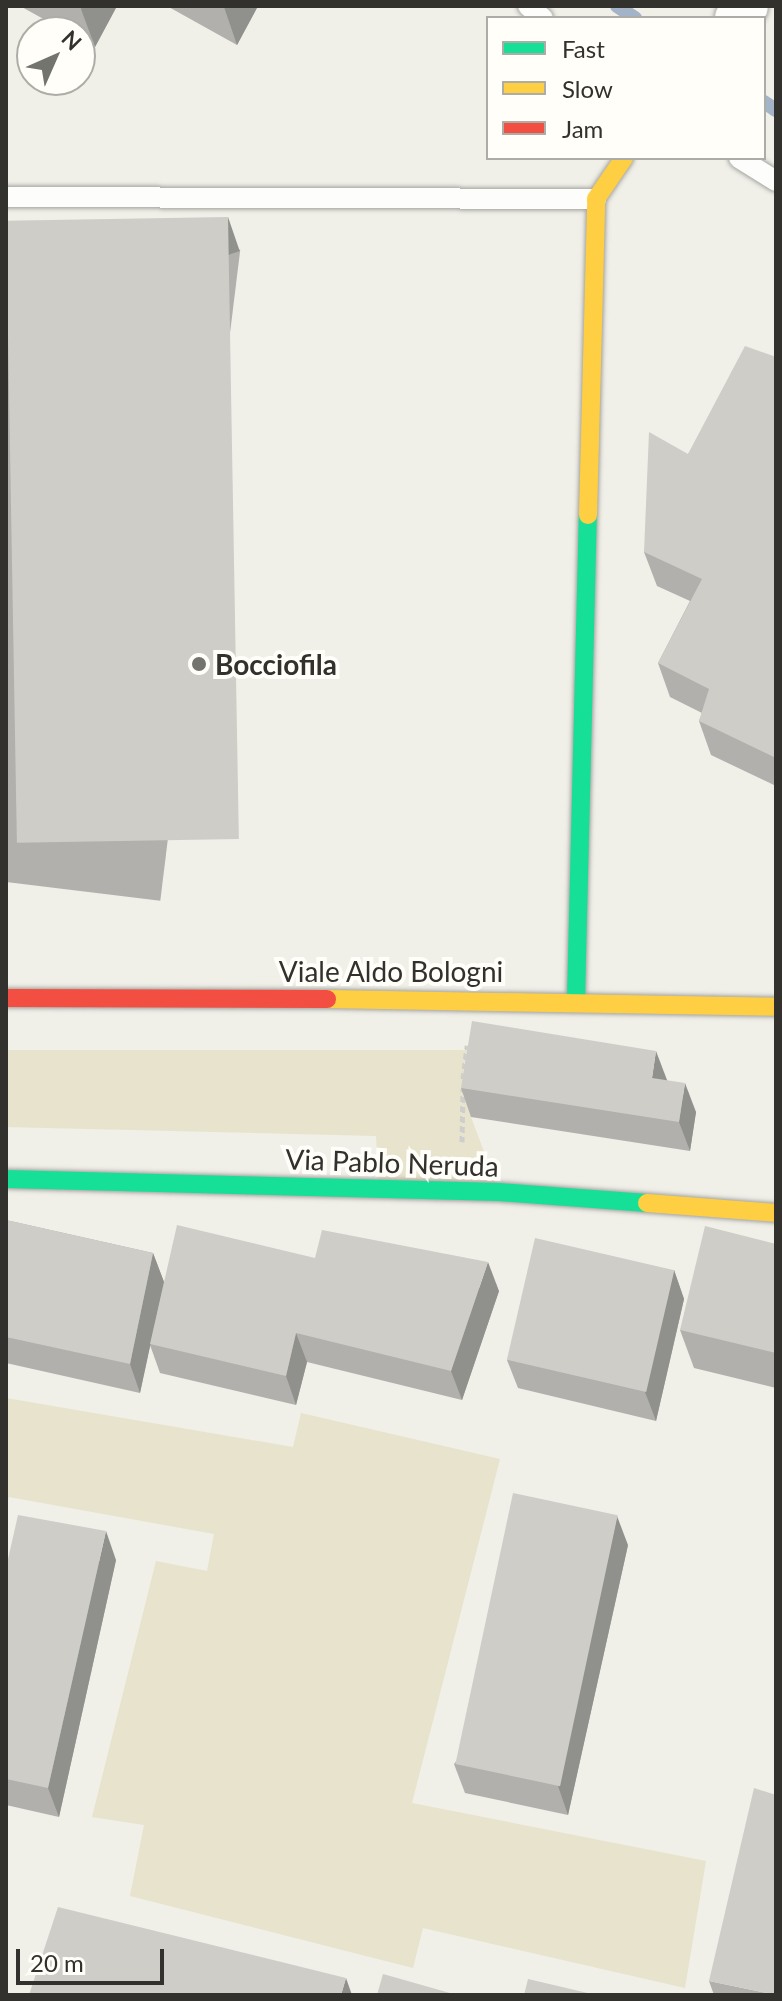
<!DOCTYPE html>
<html>
<head>
<meta charset="utf-8">
<style>
  body { margin:0 }
  #map { position:relative; width:782px; height:2001px; overflow:hidden; background:#f0efe8; font-family:Lato,sans-serif }
  div>[style] { position:absolute }
  [style*='--x'] { left:calc(var(--x)*1px); top:calc(var(--y)*1px); width:calc(var(--w)*1px); rotate:calc(var(--a)*1deg) }
  .green>* { inset:0; background:#e7e3cc }
  .stream>* { height:14px; margin:-7px; padding:0 7px; transform-origin:7px; border-radius:7px; background:#a4b4c8 }
  .path>* { height:5px; margin-top:-2.5px; transform-origin:0; background:repeating-linear-gradient(90deg,#cececc 0 6px,transparent 0 10px) }
  .roads { filter:drop-shadow(0 0 2px #a5a5a0) drop-shadow(0 0 2px #a5a5a0) }
  .lane>* { height:20px; margin:-10px; padding:0 10px; transform-origin:10px; border-radius:10px; background:#fdfdfc }
  .street>* { height:42px; margin:-21px; padding:0 21px; transform-origin:21px; border-radius:21px; background:#fdfdfc }
  .fast>* { height:18px; margin:-9px; padding:0 9px; transform-origin:9px; border-radius:9px; background:#16e098 }
  .slow>* { height:18px; margin:-9px; padding:0 9px; transform-origin:9px; border-radius:9px; background:#ffcf43 }
  .jam>* { height:18px; margin:-9px; padding:0 9px; transform-origin:9px; border-radius:9px; background:#f24e42 }
  .wall>* { inset:0; background:#b1b0ac; transform-origin:0 0 }
  .shaded-wall>* { inset:0; background:#90908c; transform-origin:0 0 }
  .building>* { inset:0; background:#cecdc8; transform-origin:0 0 }
  .dots>* { width:22px; height:22px; translate:-50% -50%; box-sizing:border-box; border:4px solid #fffef9; border-radius:50% }
  span { translate:-50% -50%; white-space:nowrap; text-align:center; line-height:1.15; -webkit-text-stroke:8px #fffef9; paint-order:stroke }
  .poi-label { font-size:28px; color:#32312d; font-weight:700 }
  .left { translate:0 -50%; text-align:left }
  .street-label { font-size:28px; color:#32312d }
  .frame { position:absolute; inset:0; border:8px solid #32312d; pointer-events:none }
  .legend { position:absolute; left:486px; top:16px; width:280px; height:144px; box-sizing:border-box; background:#fffef9; border:2px solid #adaca7; margin:0; padding:10px 14px; list-style:none; font-size:24px; color:#32312d }
  .legend li { display:flex; align-items:center; gap:16px; height:40px }
  .legend b { width:40px; border:2px solid #adaca7 }
  .north { position:absolute; left:16px; top:16px; width:80px; height:80px; box-sizing:border-box; background:#fffef9; border:2px solid #adaca7; border-radius:50%; rotate:45deg; font-size:22px; font-weight:700; line-height:32px; text-align:center; color:#32312d }
  .north::after { content:''; display:block; margin:auto; width:28px; height:36px; background:#74746e; clip-path:polygon(50% 0,100% 100%,50% 72%,0 100%) }
  .scale { position:absolute; left:16px; top:1949px; width:148px; height:36px; box-sizing:border-box; border:4px solid #32312d; border-top:0; padding-left:10px; font-size:24px; line-height:28px; white-space:nowrap; color:#32312d; -webkit-text-stroke:6px #fffef9; paint-order:stroke }
</style>
</head>
<body>
<div id="map">
  <div class="green">
    <div style="clip-path:polygon(6px 1050px,482px 1050px,471px 1117px,499px 1192px,379px 1189px,376px 1136px,6px 1127px)"></div>
    <div style="clip-path:polygon(6px 1398px,293px 1447px,301px 1413px,500px 1459px,412px 1803px,706px 1861px,685px 1988px,423px 1928px,413px 1968px,130px 1896px,144px 1825px,92px 1817px,156px 1561px,207px 1571px,214px 1534px,9px 1497px,6px 1504px)"></div>
  </div>
  <div class="stream">
    <div style="--x:617;--y:6;--w:22;--a:34"></div>
    <div style="--x:764;--y:102;--w:14;--a:34"></div>
  </div>
  <div class="path">
    <div style="--x:463;--y:1079;--w:34;--a:-83"></div>
    <div style="--x:462;--y:1142;--w:53;--a:-88.9"></div>
  </div>
  <div class="roads">
    <div class="lane">
      <div style="--x:528;--y:6;--w:19;--a:39"></div>
      <div style="--x:739;--y:158;--w:44;--a:31.9"></div>
      <div style="--x:6;--y:197;--w:590;--a:0.19"></div>
    </div>
    <div class="street">
      <div style="--x:736;--y:18;--w:16;--a:-47"></div>
    </div>
    <div class="fast">
      <div style="--x:576;--y:999;--w:484;--a:-88.6"></div>
      <div style="--x:6;--y:1179;--w:493;--a:1.5"></div>
      <div style="--x:499;--y:1192;--w:148;--a:4.3"></div>
    </div>
    <div class="slow">
      <div style="--x:588;--y:515;--w:316;--a:-88.5"></div>
      <div style="--x:596;--y:199;--w:50;--a:-55.7"></div>
      <div style="--x:327;--y:999;--w:449;--a:1"></div>
      <div style="--x:647;--y:1203;--w:129;--a:4.4"></div>
    </div>
    <div class="jam">
      <div style="--x:6;--y:998;--w:321;--a:0.2"></div>
    </div>
  </div>
  <div class="wall">
    <div style="clip-path:polygon(20px 6px,117px 6px,95px 47px,80px 39px,80px 32px,67px 32px)"></div>
    <div style="clip-path:polygon(167px 6px,258px 6px,237px 45px)"></div>
    <div style="left:6px;top:221px;width:236px;height:656px;rotate:7deg"></div>
    <div style="clip-path:polygon(776px 357px,776px 786px,711px 755px,699px 721px,702px 713px,670px 697px,658px 663px,690px 601px,657px 586px,644px 552px,688px 454px)"></div>
    <div style="clip-path:polygon(667px 1080px,696px 1112px,690px 1151px,471px 1117px,461px 1088px)"></div>
    <div style="clip-path:polygon(6px 1220px,153px 1253px,164px 1282px,315px 1258px,499px 1291px,462px 1400px,307px 1362px,296px 1405px,160px 1373px,150px 1345px,140px 1393px,6px 1363px)"></div>
    <div style="clip-path:polygon(776px 1244px,776px 1388px,694px 1368px,680px 1330px)"></div>
    <div style="clip-path:polygon(674px 1270px,684px 1299px,656px 1421px,518px 1388px,507px 1360px)"></div>
    <div style="clip-path:polygon(628px 1545px,568px 1815px,465px 1793px,454px 1764px)"></div>
    <div style="clip-path:polygon(116px 1560px,59px 1817px,6px 1805px,6px 1568px)"></div>
    <div style="clip-path:polygon(709px 1981px,776px 1995px,714px 1995px)"></div>
  </div>
  <div class="shaded-wall">
    <div style="clip-path:polygon(82px 6px,117px 6px,95px 47px,81px 9px)"></div>
    <div style="clip-path:polygon(224px 6px,258px 6px,237px 45px,224px 7px)"></div>
    <div style="left:228px;top:217px;width:36px;height:622px;rotate:71deg"></div>
    <div style="clip-path:polygon(656px 1051px,667px 1080px,663px 1107px,652px 1078px)"></div>
    <div style="clip-path:polygon(685px 1083px,696px 1112px,690px 1151px,679px 1122px)"></div>
    <div style="clip-path:polygon(153px 1253px,164px 1282px,140px 1393px,130px 1364px)"></div>
    <div style="clip-path:polygon(488px 1262px,499px 1291px,462px 1400px,451px 1371px)"></div>
    <div style="clip-path:polygon(674px 1270px,684px 1299px,656px 1421px,645px 1392px)"></div>
    <div style="clip-path:polygon(296px 1333px,307px 1362px,296px 1405px,286px 1376px)"></div>
    <div style="clip-path:polygon(617px 1516px,628px 1545px,568px 1815px,558px 1786px)"></div>
    <div style="clip-path:polygon(106px 1531px,116px 1560px,59px 1817px,48px 1788px)"></div>
    <div style="clip-path:polygon(346px 1978px,352px 1995px,341px 1995px)"></div>
  </div>
  <div class="building">
    <div style="left:228px;top:217px;width:622px;height:222px;rotate:89deg"></div>
    <div style="clip-path:polygon(745px 346px,776px 357px,776px 758px,699px 721px,709px 689px,658px 663px,702px 579px,644px 552px,649px 432px,688px 454px)"></div>
    <div style="clip-path:polygon(472px 1021px,656px 1051px,652px 1078px,685px 1083px,679px 1122px,461px 1088px)"></div>
    <div style="clip-path:polygon(6px 1220px,153px 1253px,130px 1364px,6px 1337px)"></div>
    <div style="clip-path:polygon(177px 1225px,315px 1258px,322px 1230px,488px 1262px,451px 1371px,296px 1333px,286px 1376px,150px 1344px)"></div>
    <div style="clip-path:polygon(705px 1226px,776px 1244px,776px 1353px,680px 1330px)"></div>
    <div style="left:535px;top:1238px;width:143px;height:125px;rotate:13deg"></div>
    <div style="left:513px;top:1493px;width:107px;height:277px;rotate:12deg"></div>
    <div style="clip-path:polygon(18px 1515px,106px 1531px,48px 1788px,6px 1779px,6px 1568px)"></div>
    <div style="clip-path:polygon(754px 1788px,776px 1795px,776px 1995px,709px 1981px)"></div>
    <div style="clip-path:polygon(58px 1907px,346px 1978px,341px 1995px,29px 1995px)"></div>
    <div style="clip-path:polygon(383px 1974px,457px 1995px,377px 1995px)"></div>
    <div style="clip-path:polygon(528px 1979px,596px 1995px,524px 1995px)"></div>
  </div>
  <div class="dots">
    <div style="left:199px;top:664px;background:#74746e"></div>
  </div>
  <div class="poi-label">
    <span class="left" style="left:215px;top:664px">Bocciofila</span>
  </div>
  <div class="street-label">
    <span style="left:391px;top:971px">Viale Aldo Bologni</span>
    <span style="left:392px;top:1162px;rotate:2deg">Via Pablo Neruda</span>
  </div>
  <div class="frame"></div>
  <ul class="legend">
  <li><b style="height:10px;background:#16e098"></b>Fast</li>
  <li><b style="height:10px;background:#ffcf43"></b>Slow</li>
  <li><b style="height:10px;background:#f24e42"></b>Jam</li>
  </ul>
  <div class="north">N</div>
  <div class="scale">20 m</div>
</div>
</body>
</html>
